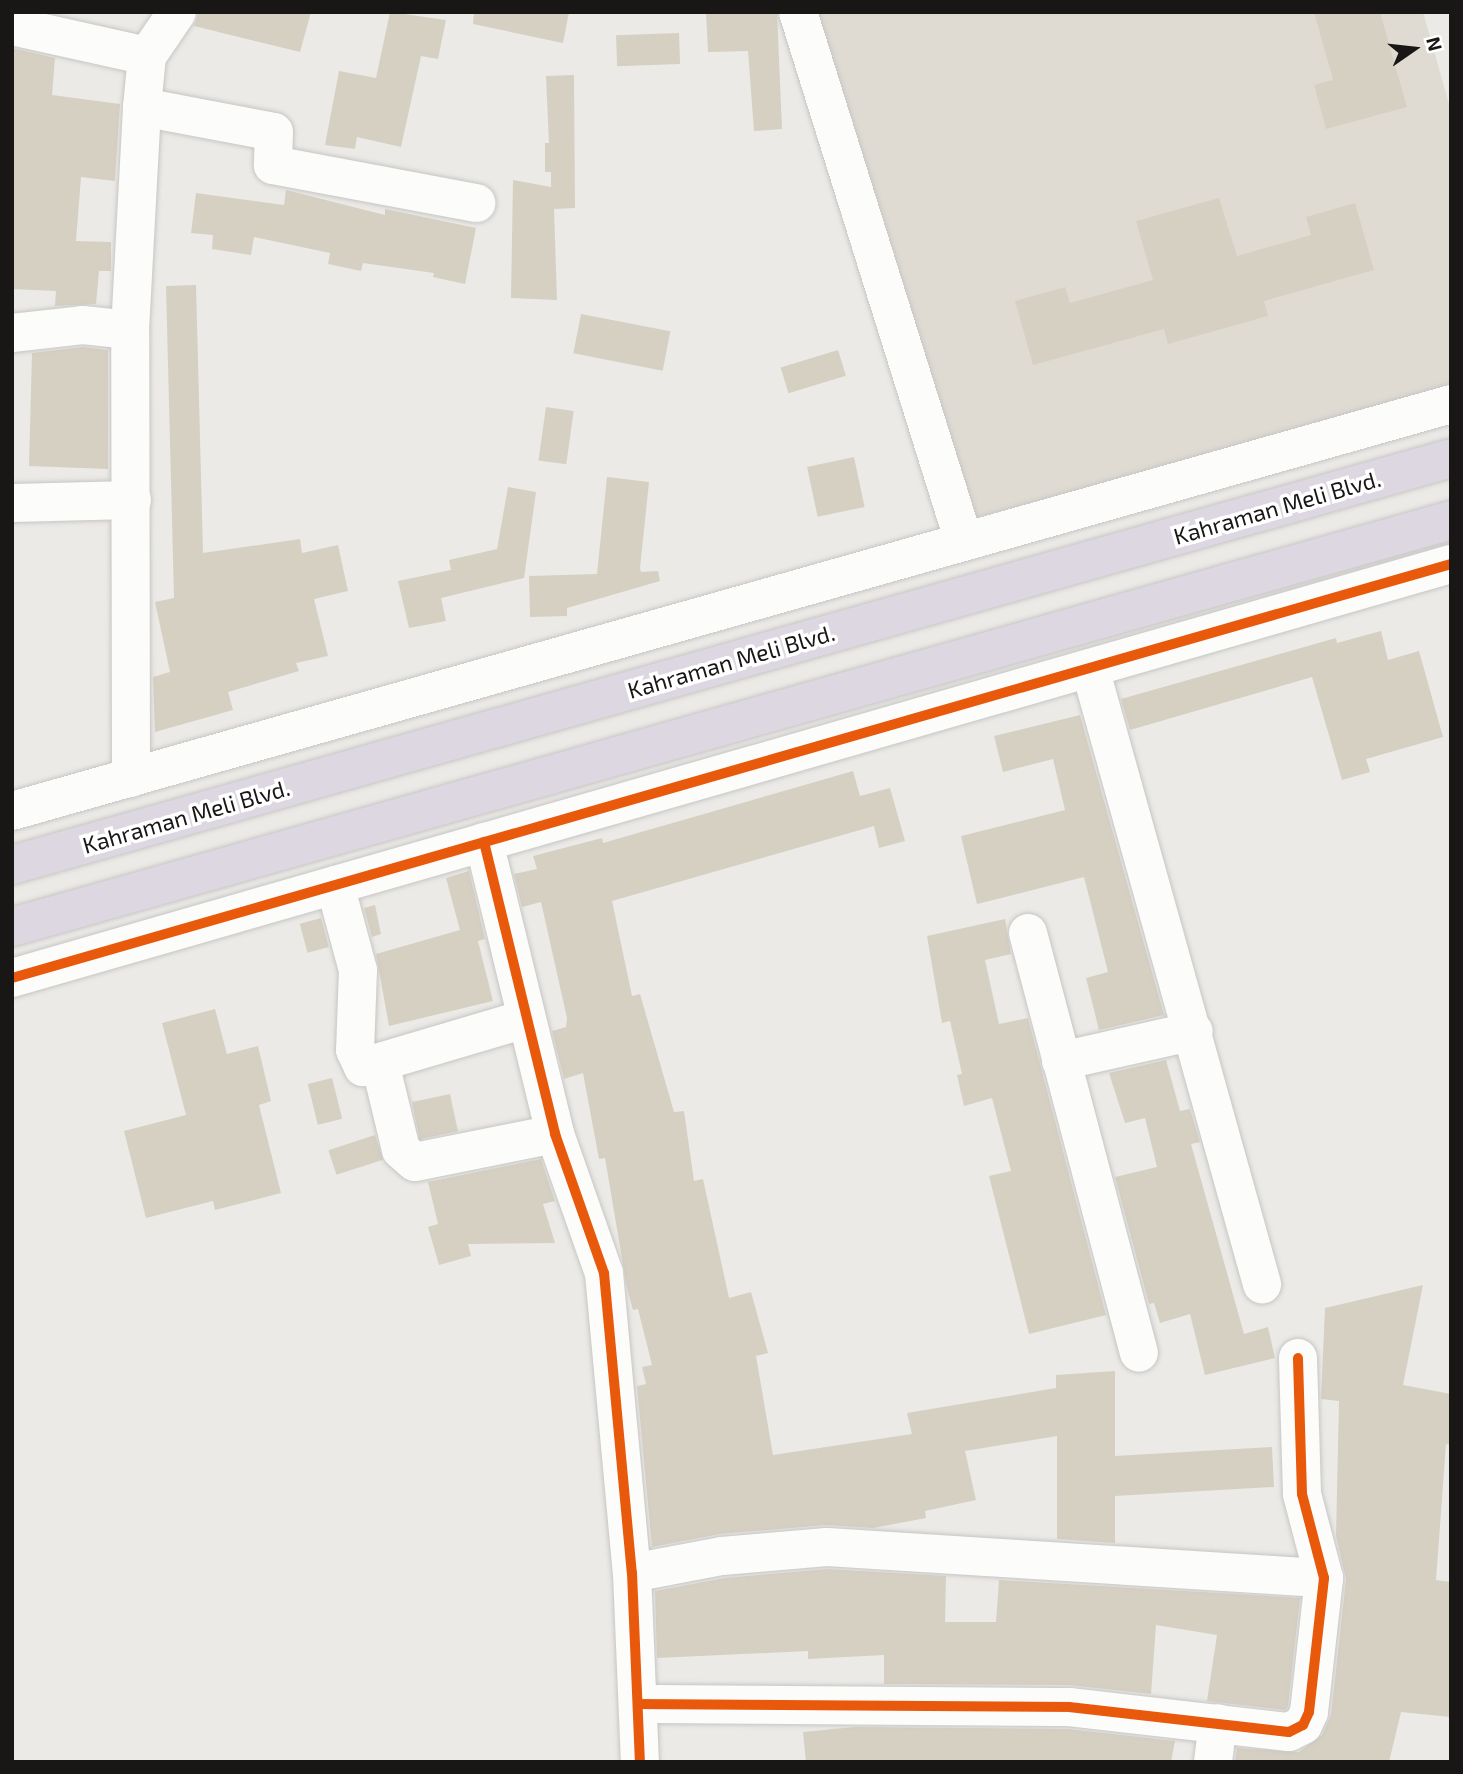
<!DOCTYPE html>
<html>
<head>
<meta charset="utf-8">
<style>
  body { margin:0 }
  #map { position:relative; width:1463px; height:1774px; overflow:hidden; background:#ebeae7; font-family:"Exo 2",sans-serif }
  div>[style] { position:absolute }
  [style*='--x'] { left:calc(var(--x)*1px); top:calc(var(--y)*1px); width:calc(var(--w)*1px); rotate:calc(var(--a)*1deg) }
  .built>* { inset:0; background:#dfdbd3 }
  .building>* { inset:0; background:#d6d0c2; transform-origin:0 0 }
  .roads { filter:drop-shadow(0 0 2px #c7c6c4) drop-shadow(0 0 2px #c7c6c4) }
  .minor>* { height:38px; margin:-19px; padding:0 19px; transform-origin:19px; border-radius:19px; background:#fcfcfb }
  .highway>* { height:38px; margin:-19px; padding:0 19px; transform-origin:19px; border-radius:19px; background:#ddd7e2 }
  .cycleway>* { height:10px; margin:-5px; padding:0 5px; transform-origin:5px; border-radius:5px; background:#e8590c }
  span { translate:-50% -50%; white-space:nowrap; text-align:center; line-height:1.15; -webkit-text-stroke:7px #fff; paint-order:stroke }
  .street-label { font-size:23px; color:#181715 }
  .frame { position:absolute; inset:0; border:14px solid #181715; pointer-events:none }
  .north { position:absolute; left:1379px; top:14px; width:70px; height:70px; -webkit-text-stroke:5px #fff; paint-order:stroke; rotate:76deg; font-size:19px; font-weight:700; line-height:28px; text-align:center; color:#181715 }
  .north::after { content:''; display:block; margin:auto; width:24px; height:32px; background:#181715; clip-path:polygon(50% 0,100% 100%,50% 72%,0 100%) }
</style>
</head>
<body>
<div id="map">
  <div class="built">
    <div style="clip-path:polygon(811px 12px,1423px 12px,1451px 111px,1451px 390px,970px 519px)"></div>
  </div>
  <div class="building">
    <div style="clip-path:polygon(199px 12px,311px 12px,300px 52px,194px 26px)"></div>
    <div style="clip-path:polygon(390px 12px,446px 20px,438px 59px,421px 56px,401px 147px,357px 137px,355px 149px,325px 145px,339px 71px,376px 78px)"></div>
    <div style="clip-path:polygon(474px 12px,569px 12px,563px 43px,473px 24px)"></div>
    <div style="clip-path:polygon(706px 12px,777px 12px,782px 129px,754px 131px,748px 51px,708px 52px)"></div>
    <div style="clip-path:polygon(1314px 12px,1380px 12px,1407px 107px,1326px 129px,1314px 85px,1333px 80px)"></div>
    <div style="left:679px;top:33px;width:31px;height:63px;rotate:88deg"></div>
    <div style="clip-path:polygon(12px 48px,55px 58px,52px 95px,120px 104px,115px 181px,81px 177px,76px 241px,111px 242px,111px 271px,99px 271px,96px 304px,55px 306px,56px 291px,12px 289px)"></div>
    <div style="clip-path:polygon(574px 75px,575px 208px,554px 209px,557px 300px,511px 298px,513px 180px,551px 187px,551px 172px,545px 172px,545px 143px,549px 143px,546px 76px)"></div>
    <div style="clip-path:polygon(286px 190px,385px 215px,385px 209px,476px 228px,465px 284px,433px 277px,434px 273px,363px 263px,361px 271px,328px 264px,330px 253px,254px 237px,251px 255px,212px 249px,213px 235px,191px 233px,196px 193px,284px 205px)"></div>
    <div style="clip-path:polygon(1219px 198px,1237px 256px,1311px 235px,1306px 217px,1355px 203px,1374px 270px,1264px 301px,1268px 316px,1168px 344px,1164px 329px,1033px 365px,1015px 301px,1065px 287px,1070px 303px,1153px 280px,1136px 221px)"></div>
    <div style="clip-path:polygon(196px 285px,203px 553px,300px 539px,302px 553px,338px 545px,348px 591px,314px 599px,328px 656px,296px 663px,299px 671px,228px 692px,233px 710px,155px 732px,153px 677px,170px 672px,155px 602px,174px 598px,166px 286px)"></div>
    <div style="left:581px;top:314px;width:91px;height:40px;rotate:11deg"></div>
    <div style="clip-path:polygon(83px 347px,108px 350px,108px 469px,29px 466px,32px 353px)"></div>
    <div style="left:838px;top:350px;width:27px;height:60px;rotate:73deg"></div>
    <div style="left:546px;top:407px;width:28px;height:54px;rotate:8deg"></div>
    <div style="left:854px;top:457px;width:51px;height:48px;rotate:78deg"></div>
    <div style="clip-path:polygon(607px 477px,649px 482px,640px 568px,641px 572px,658px 571px,660px 581px,567px 608px,567px 616px,530px 617px,529px 576px,597px 574px)"></div>
    <div style="clip-path:polygon(508px 487px,536px 492px,524px 578px,441px 598px,446px 621px,409px 628px,398px 581px,451px 570px,449px 560px,497px 549px)"></div>
    <div style="clip-path:polygon(1381px 631px,1388px 660px,1419px 651px,1443px 737px,1366px 759px,1370px 772px,1342px 780px,1312px 677px,1130px 730px,1121px 699px,1336px 638px,1337px 643px)"></div>
    <div style="clip-path:polygon(1080px 715px,1164px 1015px,1099px 1030px,1086px 978px,1108px 972px,1084px 877px,977px 904px,961px 836px,1065px 810px,1053px 759px,1003px 772px,994px 736px)"></div>
    <div style="clip-path:polygon(853px 771px,860px 796px,890px 788px,905px 841px,879px 848px,874px 826px,612px 901px,632px 996px,640px 994px,674px 1112px,684px 1111px,694px 1181px,703px 1179px,729px 1298px,751px 1292px,768px 1353px,756px 1356px,773px 1455px,912px 1434px,907px 1413px,1056px 1388px,1056px 1375px,1115px 1371px,1115px 1456px,1272px 1447px,1274px 1487px,1115px 1496px,1115px 1543px,1057px 1539px,1057px 1436px,965px 1451px,976px 1500px,925px 1511px,926px 1518px,873px 1528px,825px 1525px,720px 1534px,652px 1547px,637px 1386px,646px 1384px,642px 1367px,652px 1365px,638px 1309px,633px 1310px,627px 1288px,605px 1158px,599px 1159px,583px 1073px,564px 1079px,552px 1031px,566px 1027px,567px 1018px,541px 902px,522px 907px,514px 874px,537px 869px,533px 856px,602px 838px,603px 843px)"></div>
    <div style="clip-path:polygon(469px 871px,485px 939px,478px 941px,493px 1001px,389px 1026px,376px 954px,460px 930px,446px 878px)"></div>
    <div style="clip-path:polygon(375px 905px,381px 934px,372px 937px,364px 908px)"></div>
    <div style="left:321px;top:918px;width:30px;height:22px;rotate:75deg"></div>
    <div style="clip-path:polygon(1005px 919px,1011px 954px,985px 960px,999px 1024px,1028px 1018px,1106px 1315px,1029px 1334px,989px 1176px,1011px 1171px,992px 1098px,964px 1106px,957px 1075px,962px 1074px,950px 1021px,942px 1023px,927px 936px)"></div>
    <div style="clip-path:polygon(215px 1009px,227px 1054px,258px 1046px,271px 1101px,259px 1105px,281px 1193px,215px 1210px,213px 1201px,146px 1218px,124px 1131px,186px 1115px,162px 1023px)"></div>
    <div style="clip-path:polygon(1166px 1060px,1180px 1111px,1190px 1109px,1200px 1142px,1191px 1144px,1244px 1334px,1268px 1327px,1275px 1358px,1205px 1375px,1190px 1314px,1160px 1323px,1154px 1303px,1149px 1304px,1115px 1177px,1157px 1167px,1145px 1118px,1125px 1123px,1109px 1073px)"></div>
    <div style="left:332px;top:1078px;width:42px;height:25px;rotate:76deg"></div>
    <div style="left:450px;top:1094px;width:38px;height:39px;rotate:78deg"></div>
    <div style="left:375px;top:1135px;width:26px;height:49px;rotate:72deg"></div>
    <div style="clip-path:polygon(541px 1159px,555px 1201px,543px 1204px,555px 1243px,468px 1244px,471px 1256px,439px 1265px,428px 1227px,438px 1224px,428px 1182px)"></div>
    <div style="clip-path:polygon(1423px 1285px,1403px 1385px,1451px 1394px,1451px 1445px,1446px 1444px,1436px 1580px,1451px 1582px,1451px 1717px,1401px 1712px,1389px 1762px,1235px 1762px,1237px 1748px,1299px 1752px,1322px 1735px,1331px 1715px,1346px 1579px,1336px 1536px,1339px 1401px,1321px 1399px,1325px 1308px)"></div>
    <div style="clip-path:polygon(827px 1569px,946px 1576px,945px 1622px,996px 1622px,999px 1580px,1300px 1598px,1288px 1706px,1285px 1710px,1207px 1701px,1217px 1635px,1156px 1625px,1151px 1694px,1069px 1685px,884px 1684px,884px 1655px,808px 1659px,808px 1651px,657px 1658px,655px 1591px,725px 1578px)"></div>
    <div style="clip-path:polygon(855px 1727px,1068px 1729px,1175px 1741px,1171px 1762px,806px 1762px,803px 1732px)"></div>
  </div>
  <div class="roads">
    <div class="minor">
      <div style="--x:798;--y:12;--w:555;--a:72.61"></div>
      <div style="--x:12;--y:26;--w:138;--a:12.5"></div>
      <div style="--x:142;--y:107;--w:134;--a:10.7"></div>
      <div style="--x:274;--y:132;--w:33;--a:92"></div>
      <div style="--x:273;--y:165;--w:207;--a:10.6"></div>
      <div style="--x:12;--y:333;--w:71;--a:-6.4"></div>
      <div style="--x:83;--y:325;--w:47;--a:6.1"></div>
      <div style="--x:12;--y:503;--w:120;--a:-1.4"></div>
      <div style="--x:1090;--y:668;--w:640;--a:74.4"></div>
      <div style="--x:131;--y:778;--w:448;--a:-90.1"></div>
      <div style="--x:130;--y:330;--w:223;--a:-86.9"></div>
      <div style="--x:142;--y:107;--w:51;--a:-84.4"></div>
      <div style="--x:147;--y:56;--w:53;--a:-55.7"></div>
      <div style="--x:12;--y:811;--w:1495;--a:-15.79"></div>
      <div style="--x:484;--y:842;--w:301;--a:76.3"></div>
      <div style="--x:555;--y:1134;--w:147;--a:70.6"></div>
      <div style="--x:604;--y:1273;--w:301;--a:84.7"></div>
      <div style="--x:632;--y:1573;--w:189;--a:87.6"></div>
      <div style="--x:335;--y:885;--w:88;--a:74.9"></div>
      <div style="--x:358;--y:970;--w:80;--a:92.1"></div>
      <div style="--x:355;--y:1050;--w:19;--a:65"></div>
      <div style="--x:363;--y:1067;--w:169;--a:-16.5"></div>
      <div style="--x:1028;--y:933;--w:434;--a:75.2"></div>
      <div style="--x:12;--y:978;--w:1497;--a:-16.05"></div>
      <div style="--x:1061;--y:1061;--w:136;--a:-12.7"></div>
      <div style="--x:380;--y:1063;--w:89;--a:76.4"></div>
      <div style="--x:401;--y:1150;--w:18;--a:41"></div>
      <div style="--x:415;--y:1162;--w:143;--a:-11.3"></div>
      <div style="--x:632;--y:1573;--w:92;--a:-10.7"></div>
      <div style="--x:722;--y:1556;--w:105;--a:-4.9"></div>
      <div style="--x:827;--y:1547;--w:498;--a:3.6"></div>
      <div style="--x:639;--y:1704;--w:430;--a:0.4"></div>
      <div style="--x:1069;--y:1707;--w:221;--a:6.5"></div>
      <div style="--x:1289;--y:1732;--w:16;--a:-27"></div>
      <div style="--x:1303;--y:1725;--w:14;--a:-65"></div>
      <div style="--x:1309;--y:1712;--w:135;--a:-83.6"></div>
      <div style="--x:1324;--y:1578;--w:87;--a:-104.7"></div>
      <div style="--x:1302;--y:1494;--w:136;--a:-91.7"></div>
      <div style="--x:1213;--y:1762;--w:39;--a:-83"></div>
    </div>
    <div class="highway">
      <div style="--x:12;--y:865;--w:1495;--a:-15.79"></div>
      <div style="--x:12;--y:927;--w:1495;--a:-15.79"></div>
    </div>
  </div>
  <div class="cycleway">
    <div style="--x:484;--y:842;--w:301;--a:76.3"></div>
    <div style="--x:555;--y:1134;--w:147;--a:70.6"></div>
    <div style="--x:604;--y:1273;--w:301;--a:84.7"></div>
    <div style="--x:632;--y:1573;--w:189;--a:87.6"></div>
    <div style="--x:12;--y:978;--w:1497;--a:-16.05"></div>
    <div style="--x:639;--y:1704;--w:430;--a:0.4"></div>
    <div style="--x:1069;--y:1707;--w:221;--a:6.5"></div>
    <div style="--x:1289;--y:1732;--w:16;--a:-27"></div>
    <div style="--x:1303;--y:1725;--w:14;--a:-65"></div>
    <div style="--x:1309;--y:1712;--w:135;--a:-83.6"></div>
    <div style="--x:1324;--y:1578;--w:87;--a:-104.7"></div>
    <div style="--x:1302;--y:1494;--w:136;--a:-91.7"></div>
  </div>
  <div class="street-label">
    <span style="left:1277px;top:507px;rotate:-16deg">Kahraman Meli Blvd.</span>
    <span style="left:731px;top:661px;rotate:-16deg">Kahraman Meli Blvd.</span>
    <span style="left:186px;top:816px;rotate:-16deg">Kahraman Meli Blvd.</span>
  </div>
  <div class="frame"></div>
  <div class="north">N</div>
</div>
</body>
</html>
